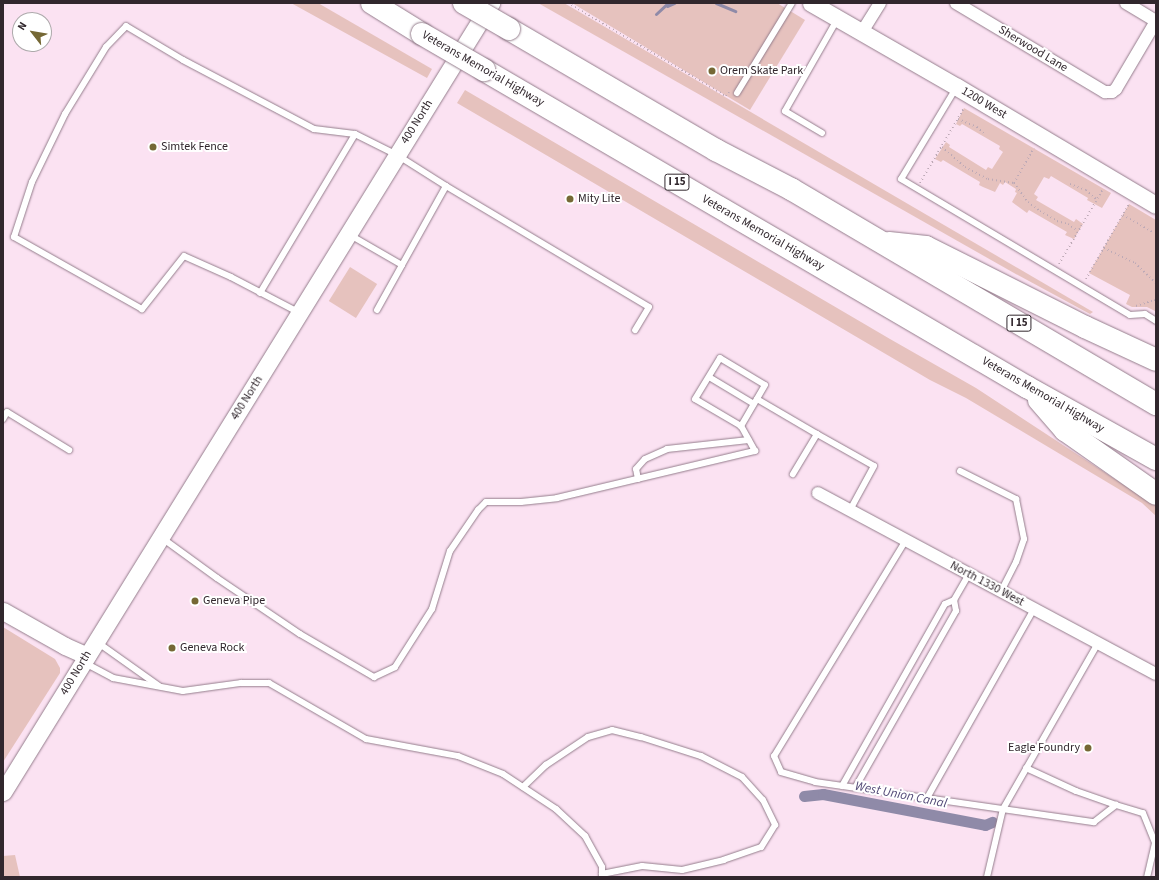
<!DOCTYPE html>
<html>
<head>
<meta charset="utf-8">
<style>
  body { margin:0 }
  #map { position:relative; width:1159px; height:880px; overflow:hidden; background:#fbe2f2; font-family:"Source Sans 3",sans-serif }
  div>[style] { position:absolute }
  [style*='--x'] { left:calc(var(--x)*1px); top:calc(var(--y)*1px); width:calc(var(--w)*1px); rotate:calc(var(--a)*1deg) }
  .green>* { inset:0; background:#e6c2be; transform-origin:0 0 }
  .stream>* { height:3px; margin:-1.5px; padding:0 1.5px; transform-origin:1.5px; border-radius:1.5px; background:#8f8aa8 }
  .canal>* { height:11px; margin:-5.5px; padding:0 5.5px; transform-origin:5.5px; border-radius:5.5px; background:#8f8aa8 }
  .path>* { height:2px; margin-top:-1px; transform-origin:0; background:repeating-linear-gradient(90deg,#bda9b6 0 1px,transparent 0 4px) }
  .roads { filter:drop-shadow(0 0 1px #947d8c) drop-shadow(0 0 1px #947d8c) }
  .lane>* { height:6px; margin:-3px; padding:0 3px; transform-origin:3px; border-radius:3px; background:#fff }
  .street>* { height:12px; margin:-6px; padding:0 6px; transform-origin:6px; border-radius:6px; background:#fff }
  .secondary>* { height:17px; margin:-8.5px; padding:0 8.5px; transform-origin:8.5px; border-radius:8.5px; background:#fff }
  .highway>* { height:22px; margin:-11px; padding:0 11px; transform-origin:11px; border-radius:11px; background:#fff }
  .bridges { filter:drop-shadow(0 0 1px #947d8c) drop-shadow(0 0 1px #947d8c) }
  .highway-bridge>* { height:22px; margin:-11px; padding:0 11px; transform-origin:11px; border-radius:11px; background:#fff }
  .dots>* { width:11px; height:11px; translate:-50% -50%; box-sizing:border-box; border:2px solid #fff; border-radius:50% }
  span { translate:-50% -50%; white-space:nowrap; text-align:center; line-height:1.15; -webkit-text-stroke:4px #fff; paint-order:stroke }
  .shield-label span { padding:1px 3px; background:#fff; border:1px solid; border-radius:3px; -webkit-text-stroke-width:0 }
  .shield-label { font-size:11px; color:#31272d; font-weight:700 }
  .street-label { font-size:12px; color:#31272d }
  .poi-label { font-size:12px; color:#31272d }
  .left { translate:0 -50%; text-align:left }
  .right { translate:-100% -50%; text-align:right }
  .water-label { font-size:13px; color:#534a77; font-style:italic }
  .frame { position:absolute; inset:0; border:4px solid #31272d; pointer-events:none }
  .north { position:absolute; left:12px; top:12px; width:40px; height:40px; box-sizing:border-box; background:#fff; border:1px solid #ada9ab; border-radius:50%; rotate:301deg; font-size:11px; font-weight:700; line-height:16px; text-align:center; color:#31272d }
  .north::after { content:''; display:block; margin:auto; width:14px; height:18px; background:#756835; clip-path:polygon(50% 0,100% 100%,50% 72%,0 100%) }
</style>
</head>
<body>
<div id="map">
  <div class="green">
    <div style="clip-path:polygon(291px 3px,318px 3px,432px 69px,427px 78px)"></div>
    <div style="clip-path:polygon(538px 3px,564px 3px,1093px 312px,1090px 314px,1014px 273px)"></div>
    <div style="clip-path:polygon(572px 3px,777px 3px,805px 20px,750px 110px)"></div>
    <div style="clip-path:polygon(465px 90px,890px 339px,976px 388px,1156px 506px,1156px 516px,1142px 503px,966px 398px,930px 380px,457px 103px)"></div>
    <div style="clip-path:polygon(964px 108px,1111px 193px,1102px 208px,1087px 200px,1088px 198px,1051px 176px,1049px 179px,1044px 177px,1034px 194px,1038px 197px,1036px 200px,1074px 222px,1076px 219px,1083px 224px,1074px 239px,1065px 235px,1067px 232px,1029px 210px,1027px 213px,1012px 202px,1017px 193px,1015px 192px,1016px 189px,1005px 182px,1003px 185px,1000px 183px,995px 192px,983px 187px,979px 185px,980px 182px,943px 160px,941px 162px,935px 159px,946px 142px,950px 145px,949px 147px,986px 170px,988px 167px,992px 169px,1003px 152px,999px 149px,1000px 146px,962px 124px,960px 126px,956px 124px)"></div>
    <div style="clip-path:polygon(1129px 204px,1156px 220px,1155px 311px,1147px 307px,1132px 307px,1126px 304px,1130px 295px,1089px 273px)"></div>
    <div style="left:350px;top:267px;width:32px;height:40px;rotate:32deg"></div>
    <div style="clip-path:polygon(3px 627px,55px 659px,60px 668px,60px 673px,3px 762px)"></div>
    <div style="clip-path:polygon(15px 855px,20px 877px,3px 877px,3px 856px)"></div>
  </div>
  <div class="stream">
    <div style="--x:716;--y:3;--w:21;--a:23"></div>
    <div style="--x:667;--y:6;--w:8;--a:-23"></div>
    <div style="--x:656;--y:14;--w:16;--a:-43"></div>
  </div>
  <div class="canal">
    <div style="--x:804;--y:796;--w:19;--a:-6"></div>
    <div style="--x:823;--y:794;--w:165;--a:10.8"></div>
    <div style="--x:985;--y:825;--w:8;--a:-23"></div>
  </div>
  <div class="path">
    <div style="--x:568;--y:3;--w:183;--a:30.5"></div>
    <div style="--x:726;--y:96;--w:5;--a:-53"></div>
    <div style="--x:958;--y:119;--w:21;--a:23"></div>
    <div style="--x:977;--y:127;--w:9;--a:41"></div>
    <div style="--x:942;--y:147;--w:30;--a:41"></div>
    <div style="--x:965;--y:167;--w:26;--a:28"></div>
    <div style="--x:988;--y:179;--w:26;--a:9"></div>
    <div style="--x:1014;--y:183;--w:24;--a:54"></div>
    <div style="--x:1028;--y:202;--w:15;--a:37"></div>
    <div style="--x:1040;--y:211;--w:20;--a:30"></div>
    <div style="--x:1057;--y:221;--w:11;--a:15"></div>
    <div style="--x:1068;--y:224;--w:12;--a:35"></div>
    <div style="--x:920;--y:183;--w:87;--a:-59.6"></div>
    <div style="--x:1014;--y:183;--w:40;--a:-60.3"></div>
    <div style="--x:1070;--y:184;--w:17;--a:21"></div>
    <div style="--x:1086;--y:190;--w:15;--a:42"></div>
    <div style="--x:1123;--y:215;--w:34;--a:30"></div>
    <div style="--x:1104;--y:248;--w:34;--a:26"></div>
    <div style="--x:1135;--y:263;--w:29;--a:44"></div>
    <div style="--x:1059;--y:264;--w:87;--a:-59.6"></div>
    <div style="--x:1086;--y:279;--w:86;--a:-60.2"></div>
    <div style="--x:1136;--y:306;--w:19;--a:-18"></div>
    <div style="--x:1154;--y:300;--w:2;--a:27"></div>
  </div>
  <div class="roads">
    <div class="lane">
      <div style="--x:956;--y:88;--w:106;--a:121.1"></div>
      <div style="--x:901;--y:179;--w:266;--a:30.7"></div>
      <div style="--x:1130;--y:315;--w:15;--a:-4"></div>
      <div style="--x:1145;--y:314;--w:13;--a:32"></div>
      <div style="--x:737;--y:93;--w:105;--a:-58.6"></div>
      <div style="--x:822;--y:133;--w:43;--a:-149.3"></div>
      <div style="--x:785;--y:111;--w:105;--a:-60.3"></div>
      <div style="--x:446;--y:186;--w:236;--a:30.8"></div>
      <div style="--x:649;--y:307;--w:27;--a:121"></div>
      <div style="--x:260;--y:293;--w:185;--a:-59.1"></div>
      <div style="--x:377;--y:310;--w:51;--a:-60.9"></div>
      <div style="--x:298;--y:312;--w:76;--a:-152.4"></div>
      <div style="--x:231;--y:277;--w:51;--a:-155.9"></div>
      <div style="--x:184;--y:256;--w:68;--a:128.4"></div>
      <div style="--x:142;--y:309;--w:147;--a:-150.6"></div>
      <div style="--x:14;--y:237;--w:58;--a:-71.9"></div>
      <div style="--x:32;--y:182;--w:76;--a:-64.1"></div>
      <div style="--x:65;--y:114;--w:79;--a:-58.5"></div>
      <div style="--x:106;--y:47;--w:29;--a:-46"></div>
      <div style="--x:126;--y:26;--w:66;--a:30.8"></div>
      <div style="--x:183;--y:60;--w:148;--a:27.8"></div>
      <div style="--x:314;--y:129;--w:41;--a:7"></div>
      <div style="--x:355;--y:134;--w:47;--a:26.6"></div>
      <div style="--x:397;--y:155;--w:58;--a:32.3"></div>
      <div style="--x:446;--y:186;--w:90;--a:119.1"></div>
      <div style="--x:402;--y:265;--w:60;--a:-150"></div>
      <div style="--x:709;--y:377;--w:52;--a:31"></div>
      <div style="--x:757;--y:399;--w:69;--a:30.3"></div>
      <div style="--x:817;--y:434;--w:47;--a:121"></div>
      <div style="--x:3;--y:419;--w:8;--a:-60"></div>
      <div style="--x:7;--y:412;--w:73;--a:31.5"></div>
      <div style="--x:817;--y:434;--w:65;--a:29.3"></div>
      <div style="--x:874;--y:466;--w:50;--a:118.6"></div>
      <div style="--x:960;--y:471;--w:63;--a:26.6"></div>
      <div style="--x:1016;--y:499;--w:41;--a:78.7"></div>
      <div style="--x:1024;--y:539;--w:24;--a:109"></div>
      <div style="--x:1016;--y:562;--w:33;--a:117"></div>
      <div style="--x:638;--y:479;--w:10;--a:-101"></div>
      <div style="--x:636;--y:469;--w:13;--a:-48"></div>
      <div style="--x:645;--y:459;--w:24;--a:-24"></div>
      <div style="--x:667;--y:449;--w:82;--a:-6.3"></div>
      <div style="--x:162;--y:538;--w:68;--a:36"></div>
      <div style="--x:217;--y:578;--w:100;--a:34"></div>
      <div style="--x:300;--y:634;--w:86;--a:30.2"></div>
      <div style="--x:374;--y:677;--w:23;--a:-25"></div>
      <div style="--x:395;--y:667;--w:69;--a:-57.5"></div>
      <div style="--x:432;--y:609;--w:61;--a:-72.8"></div>
      <div style="--x:450;--y:551;--w:50;--a:-55.7"></div>
      <div style="--x:478;--y:510;--w:11;--a:-45"></div>
      <div style="--x:486;--y:502;--w:35;--a:0"></div>
      <div style="--x:521;--y:502;--w:36;--a:-6"></div>
      <div style="--x:557;--y:498;--w:204;--a:-13.4"></div>
      <div style="--x:755;--y:451;--w:29;--a:-119"></div>
      <div style="--x:741;--y:426;--w:53;--a:-149.6"></div>
      <div style="--x:695;--y:399;--w:48;--a:-58.6"></div>
      <div style="--x:720;--y:358;--w:52;--a:31"></div>
      <div style="--x:765;--y:385;--w:48;--a:120.3"></div>
      <div style="--x:906;--y:540;--w:253;--a:121.4"></div>
      <div style="--x:774;--y:756;--w:17;--a:66"></div>
      <div style="--x:781;--y:772;--w:35;--a:16"></div>
      <div style="--x:815;--y:782;--w:282;--a:8.2"></div>
      <div style="--x:1094;--y:822;--w:28;--a:-38"></div>
      <div style="--x:97;--y:642;--w:76;--a:35.4"></div>
      <div style="--x:85;--y:663;--w:32;--a:28"></div>
      <div style="--x:113;--y:678;--w:71;--a:10.5"></div>
      <div style="--x:183;--y:691;--w:59;--a:-7.9"></div>
      <div style="--x:241;--y:683;--w:28;--a:0"></div>
      <div style="--x:269;--y:683;--w:112;--a:30"></div>
      <div style="--x:366;--y:739;--w:94;--a:10.5"></div>
      <div style="--x:458;--y:756;--w:48;--a:21.8"></div>
      <div style="--x:503;--y:774;--w:64;--a:33.4"></div>
      <div style="--x:556;--y:809;--w:40;--a:43"></div>
      <div style="--x:585;--y:836;--w:35;--a:61"></div>
      <div style="--x:602;--y:867;--w:10;--a:90"></div>
      <div style="--x:1026;--y:768;--w:55;--a:24.7"></div>
      <div style="--x:1076;--y:791;--w:42;--a:19.3"></div>
      <div style="--x:1116;--y:805;--w:28;--a:17"></div>
      <div style="--x:1143;--y:813;--w:32;--a:68"></div>
      <div style="--x:1155;--y:843;--w:35;--a:103"></div>
      <div style="--x:842;--y:786;--w:209;--a:-60.5"></div>
      <div style="--x:945;--y:604;--w:10;--a:-24"></div>
      <div style="--x:954;--y:600;--w:30;--a:-60"></div>
      <div style="--x:523;--y:787;--w:32;--a:-44"></div>
      <div style="--x:546;--y:765;--w:50;--a:-33.7"></div>
      <div style="--x:588;--y:737;--w:25;--a:-16"></div>
      <div style="--x:612;--y:730;--w:30;--a:14"></div>
      <div style="--x:641;--y:737;--w:63;--a:17.6"></div>
      <div style="--x:701;--y:756;--w:46;--a:27.1"></div>
      <div style="--x:742;--y:777;--w:31;--a:48"></div>
      <div style="--x:763;--y:800;--w:28;--a:64"></div>
      <div style="--x:775;--y:825;--w:26;--a:122"></div>
      <div style="--x:761;--y:847;--w:39;--a:161"></div>
      <div style="--x:724;--y:860;--w:43;--a:166.6"></div>
      <div style="--x:682;--y:870;--w:40;--a:-174.3"></div>
      <div style="--x:642;--y:866;--w:41;--a:168.7"></div>
      <div style="--x:855;--y:788;--w:204;--a:-60.3"></div>
      <div style="--x:956;--y:611;--w:11;--a:-100"></div>
      <div style="--x:927;--y:798;--w:217;--a:-60.5"></div>
      <div style="--x:987;--y:877;--w:70;--a:-76.8"></div>
      <div style="--x:1003;--y:809;--w:191;--a:-60.2"></div>
    </div>
    <div class="street">
      <div style="--x:956;--y:3;--w:174;--a:30.9"></div>
      <div style="--x:1105;--y:92;--w:7;--a:0"></div>
      <div style="--x:1112;--y:92;--w:5;--a:-37"></div>
      <div style="--x:1116;--y:89;--w:79;--a:-59.5"></div>
      <div style="--x:1126;--y:3;--w:35;--a:31"></div>
      <div style="--x:862;--y:32;--w:34;--a:-58"></div>
      <div style="--x:818;--y:493;--w:383;--a:28.2"></div>
    </div>
    <div class="secondary">
      <div style="--x:811;--y:3;--w:168;--a:29.9"></div>
      <div style="--x:957;--y:87;--w:231;--a:30.7"></div>
      <div style="--x:3;--y:611;--w:71;--a:29.4"></div>
      <div style="--x:65;--y:646;--w:24;--a:24"></div>
      <div style="--x:3;--y:792;--w:928;--a:-58.26"></div>
    </div>
    <div class="highway">
      <div style="--x:372;--y:3;--w:59;--a:31.8"></div>
      <div style="--x:509;--y:29;--w:240;--a:30.3"></div>
      <div style="--x:716;--y:150;--w:85;--a:27.5"></div>
      <div style="--x:791;--y:189;--w:424;--a:30.5"></div>
      <div style="--x:484;--y:70;--w:629;--a:30.28"></div>
      <div style="--x:1027;--y:387;--w:148;--a:29.2"></div>
      <div style="--x:889;--y:243;--w:37;--a:6"></div>
      <div style="--x:926;--y:247;--w:178;--a:26.7"></div>
      <div style="--x:1085;--y:327;--w:78;--a:24.9"></div>
      <div style="--x:1039;--y:400;--w:40;--a:49"></div>
      <div style="--x:1065;--y:430;--w:111;--a:35.1"></div>
    </div>
  </div>
  <div class="bridges">
    <div class="highway-bridge">
      <div style="--x:464;--y:3;--w:52;--a:30"></div>
      <div style="--x:422;--y:34;--w:72;--a:30.1"></div>
    </div>
  </div>
  <div class="dots">
    <div style="left:712px;top:71px;background:#756835"></div>
    <div style="left:153px;top:147px;background:#756835"></div>
    <div style="left:570px;top:199px;background:#756835"></div>
    <div style="left:195px;top:601px;background:#756835"></div>
    <div style="left:172px;top:648px;background:#756835"></div>
    <div style="left:1088px;top:748px;background:#756835"></div>
  </div>
  <div class="shield-label">
    <span style="left:677px;top:182px">I 15</span>
    <span style="left:1019px;top:323px">I 15</span>
  </div>
  <div class="street-label">
    <span style="left:1033px;top:49px;rotate:31deg">Sherwood Lane</span>
    <span style="left:483px;top:69px;rotate:30deg">Veterans Memorial Highway</span>
    <span style="left:984px;top:103px;rotate:31deg">1200 West</span>
    <span style="left:417px;top:122px;rotate:-58deg">400 North</span>
    <span style="left:763px;top:233px;rotate:30deg">Veterans Memorial Highway</span>
    <span style="left:1043px;top:395px;rotate:30deg">Veterans Memorial Highway</span>
    <span style="left:247px;top:398px;rotate:-58deg">400 North</span>
    <span style="left:987px;top:584px;rotate:28deg">North 1330 West</span>
    <span style="left:76px;top:673px;rotate:-59deg">400 North</span>
  </div>
  <div class="poi-label">
    <span class="left" style="left:720px;top:71px">Orem Skate Park</span>
    <span class="left" style="left:161px;top:147px">Simtek Fence</span>
    <span class="left" style="left:578px;top:199px">Mity Lite</span>
    <span class="left" style="left:203px;top:601px">Geneva Pipe</span>
    <span class="left" style="left:180px;top:648px">Geneva Rock</span>
    <span class="right" style="left:1080px;top:748px">Eagle Foundry</span>
  </div>
  <div class="water-label">
    <span style="left:901px;top:795px;rotate:11deg">West Union Canal</span>
  </div>
  <div class="frame"></div>
  <div class="north">N</div>
</div>
</body>
</html>
